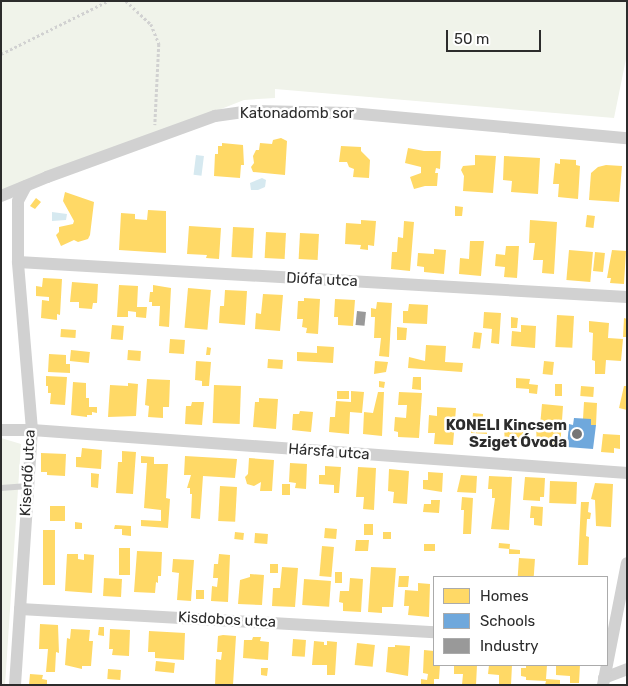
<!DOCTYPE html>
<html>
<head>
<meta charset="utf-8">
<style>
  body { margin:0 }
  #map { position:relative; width:628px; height:686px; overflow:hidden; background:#fff; font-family:Rubik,sans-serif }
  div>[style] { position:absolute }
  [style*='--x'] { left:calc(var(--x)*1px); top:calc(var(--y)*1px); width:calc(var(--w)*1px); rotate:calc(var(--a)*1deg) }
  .green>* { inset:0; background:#f0f3ea }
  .water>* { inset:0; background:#d6e9f0; transform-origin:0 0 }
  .homes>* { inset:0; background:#ffd966; transform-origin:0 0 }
  .schools>* { inset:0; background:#6fa8dc }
  .industry>* { inset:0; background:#999; transform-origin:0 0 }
  .path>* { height:2.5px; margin-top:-1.25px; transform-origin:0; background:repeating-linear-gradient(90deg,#d1d1d1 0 2.5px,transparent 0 5px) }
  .lane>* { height:6px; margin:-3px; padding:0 3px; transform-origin:3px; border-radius:3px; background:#d1d1d1 }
  .street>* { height:12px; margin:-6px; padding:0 6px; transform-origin:6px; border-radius:6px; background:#d1d1d1 }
  .dots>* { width:14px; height:14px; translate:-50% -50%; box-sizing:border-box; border:2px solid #fff; border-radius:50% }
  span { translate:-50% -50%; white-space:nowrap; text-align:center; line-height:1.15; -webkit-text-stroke:5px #fff; paint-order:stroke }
  .street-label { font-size:15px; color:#2c2c2c }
  .poi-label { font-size:15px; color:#2c2c2c; font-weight:700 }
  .right { translate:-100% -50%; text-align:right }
  .frame { position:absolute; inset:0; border:2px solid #2c2c2c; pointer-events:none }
  .legend { position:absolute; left:433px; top:576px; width:175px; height:90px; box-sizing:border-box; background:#fff; border:1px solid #ababab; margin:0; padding:6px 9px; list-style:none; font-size:15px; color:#2c2c2c }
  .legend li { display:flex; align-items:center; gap:10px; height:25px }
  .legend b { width:25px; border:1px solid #ababab }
  .scale { position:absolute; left:446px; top:30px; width:95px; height:22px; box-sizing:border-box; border:2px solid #2c2c2c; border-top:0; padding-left:6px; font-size:15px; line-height:18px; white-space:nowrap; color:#2c2c2c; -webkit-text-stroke:4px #fff; paint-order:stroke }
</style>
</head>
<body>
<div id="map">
  <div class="green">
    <div style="clip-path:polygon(1px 1px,627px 1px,627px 54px,614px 118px,275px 89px,275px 70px,275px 98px,244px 100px,137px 142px,1px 192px)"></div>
    <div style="clip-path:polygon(1px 438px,21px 444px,5px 685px,1px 685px)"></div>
  </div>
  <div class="water">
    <div style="left:196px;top:155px;width:8px;height:20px;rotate:7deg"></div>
    <div style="clip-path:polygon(262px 178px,266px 180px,265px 187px,258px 190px,251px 190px,250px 183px)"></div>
    <div style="clip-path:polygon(52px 212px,67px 214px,66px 220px,52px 221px)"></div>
  </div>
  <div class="homes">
    <div style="clip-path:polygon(281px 138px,287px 141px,285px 175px,253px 172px,251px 167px,254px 163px,253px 156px,256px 150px,259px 150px,260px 143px,272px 144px,273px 140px)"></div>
    <div style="clip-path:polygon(222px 143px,243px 145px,244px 165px,241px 165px,240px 178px,214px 176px,215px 154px,218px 154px,218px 146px,222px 146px)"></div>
    <div style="clip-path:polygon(341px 146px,361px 147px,361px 151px,370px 160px,369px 178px,353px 177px,354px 169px,349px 167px,347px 162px,339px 162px)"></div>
    <div style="clip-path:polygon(408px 148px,424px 151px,441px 151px,440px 169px,436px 168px,435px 173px,438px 173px,437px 186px,425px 186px,414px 189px,410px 177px,421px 173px,421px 167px,405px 163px)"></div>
    <div style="clip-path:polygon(475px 155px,496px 156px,493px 193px,463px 191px,464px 176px,461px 170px,463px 166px,475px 165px)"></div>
    <div style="clip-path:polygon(504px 156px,540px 158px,538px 194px,511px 192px,512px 181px,503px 180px)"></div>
    <div style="clip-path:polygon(560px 159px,576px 160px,576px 165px,580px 166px,578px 199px,558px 197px,559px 184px,553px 184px,555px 163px,560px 164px)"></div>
    <div style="clip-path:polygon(606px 165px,622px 166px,619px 202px,589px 200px,591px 173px,598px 167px)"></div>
    <div style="clip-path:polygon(65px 192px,94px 202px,90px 235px,88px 239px,78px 242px,74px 240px,61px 246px,56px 235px,59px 232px,59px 227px,73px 224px,74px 221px,63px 201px)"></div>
    <div style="clip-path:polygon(36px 198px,41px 202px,35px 209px,30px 206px)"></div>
    <div style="clip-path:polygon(455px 206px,463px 207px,462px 216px,455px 216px)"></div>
    <div style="clip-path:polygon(148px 210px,166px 211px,166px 253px,119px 250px,121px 213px,135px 214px,135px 219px,147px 220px)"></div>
    <div style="left:587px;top:215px;width:8px;height:12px;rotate:7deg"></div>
    <div style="clip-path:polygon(361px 220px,376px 221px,374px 246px,368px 245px,368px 250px,360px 249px,361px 245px,345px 244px,346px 223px,361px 224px)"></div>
    <div style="clip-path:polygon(530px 220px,557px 222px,554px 274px,542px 273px,543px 260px,533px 260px,535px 243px,529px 243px)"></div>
    <div style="clip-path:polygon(404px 221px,414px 222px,410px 271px,391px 269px,392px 252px,397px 252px,398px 237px,403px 238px)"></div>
    <div style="clip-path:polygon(189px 226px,221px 228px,219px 259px,206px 258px,207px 255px,187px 254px)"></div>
    <div style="left:233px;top:227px;width:21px;height:30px;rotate:3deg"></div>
    <div style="left:266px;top:232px;width:20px;height:26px;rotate:3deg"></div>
    <div style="left:300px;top:233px;width:19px;height:26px;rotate:3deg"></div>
    <div style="clip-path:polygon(470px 241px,484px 241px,481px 276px,459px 274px,460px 258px,469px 259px)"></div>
    <div style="clip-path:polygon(506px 246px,519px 246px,517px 278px,504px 277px,505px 267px,495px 266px,496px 254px,505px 255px)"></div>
    <div style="clip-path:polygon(434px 249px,446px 250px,444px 274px,424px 272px,424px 267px,417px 266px,418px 253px,434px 254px)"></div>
    <div style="left:569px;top:250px;width:24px;height:30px;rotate:5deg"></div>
    <div style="clip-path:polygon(612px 250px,626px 251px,624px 284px,610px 283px,611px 278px,607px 278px)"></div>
    <div style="left:595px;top:252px;width:10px;height:19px;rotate:6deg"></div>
    <div style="clip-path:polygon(43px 278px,62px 279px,60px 315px,57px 314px,57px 320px,41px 318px,42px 300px,49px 301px,49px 297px,36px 296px,36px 286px,42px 287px)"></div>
    <div style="clip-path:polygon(72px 282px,98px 284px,97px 303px,93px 303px,92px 309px,79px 308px,79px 302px,70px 302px)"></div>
    <div style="clip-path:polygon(119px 285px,138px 286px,137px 307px,147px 307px,146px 318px,136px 317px,136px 312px,128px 311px,128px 317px,117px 317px)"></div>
    <div style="clip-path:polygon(153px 285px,171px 288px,169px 327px,159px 326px,160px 306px,152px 306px,152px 302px,149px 302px,150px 292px,153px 292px)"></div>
    <div style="left:188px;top:288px;width:23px;height:40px;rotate:5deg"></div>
    <div style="clip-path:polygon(225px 290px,247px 291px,245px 325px,219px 323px,220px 306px,224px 306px)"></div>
    <div style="clip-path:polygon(263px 294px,283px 295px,280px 331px,255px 329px,256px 313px,261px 314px)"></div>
    <div style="clip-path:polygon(304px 298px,320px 299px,318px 334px,306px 333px,307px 328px,302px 327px,303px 319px,297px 319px,298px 301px,304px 301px)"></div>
    <div style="clip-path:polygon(335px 299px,355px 300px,353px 326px,338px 325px,338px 317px,334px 317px)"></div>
    <div style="clip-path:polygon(377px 302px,392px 303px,389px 357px,379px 356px,381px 338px,374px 338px,375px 317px,371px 317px,371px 308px,376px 309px)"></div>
    <div style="clip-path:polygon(409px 304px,428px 305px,427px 324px,403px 323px,403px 311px,408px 311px)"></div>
    <div style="clip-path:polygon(484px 312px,501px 313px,499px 344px,491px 343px,492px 329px,483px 328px)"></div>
    <div style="left:557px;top:315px;width:17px;height:32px;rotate:3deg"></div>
    <div style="clip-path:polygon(511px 317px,518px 318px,517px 328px,511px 328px)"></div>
    <div style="clip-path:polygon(624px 318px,627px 319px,627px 337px,623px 337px)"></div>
    <div style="clip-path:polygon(589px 321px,609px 323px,608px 338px,623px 339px,621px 361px,606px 360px,605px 374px,595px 374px,595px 361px,592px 360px,593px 333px,589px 332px)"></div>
    <div style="left:112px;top:325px;width:12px;height:14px;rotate:5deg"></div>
    <div style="clip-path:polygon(521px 325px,536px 326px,535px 348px,511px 346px,512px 331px,521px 332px)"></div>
    <div style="clip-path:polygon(397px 327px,407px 328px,406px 340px,397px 340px)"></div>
    <div style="left:61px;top:329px;width:15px;height:8px;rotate:4deg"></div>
    <div style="left:474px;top:332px;width:8px;height:16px;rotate:7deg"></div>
    <div style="left:170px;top:339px;width:15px;height:14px;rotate:4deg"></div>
    <div style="clip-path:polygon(426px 345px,446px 346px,445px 362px,463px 363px,462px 372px,408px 368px,409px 357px,425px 361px)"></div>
    <div style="clip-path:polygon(317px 346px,334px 347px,333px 363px,297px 361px,297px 352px,317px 353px)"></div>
    <div style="clip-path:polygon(207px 347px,211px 348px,210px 355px,206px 355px)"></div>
    <div style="left:71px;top:350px;width:19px;height:11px;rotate:6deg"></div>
    <div style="left:128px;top:350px;width:13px;height:10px;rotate:4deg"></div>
    <div style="clip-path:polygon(49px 354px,66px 355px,66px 364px,70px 364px,70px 373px,48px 372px)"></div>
    <div style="left:268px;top:359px;width:15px;height:9px;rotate:4deg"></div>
    <div style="clip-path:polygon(196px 361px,211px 362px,209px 386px,202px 386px,202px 381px,195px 380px)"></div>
    <div style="clip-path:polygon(375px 361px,388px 362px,386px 372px,374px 374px)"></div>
    <div style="left:544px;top:361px;width:10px;height:13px;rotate:6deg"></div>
    <div style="clip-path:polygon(46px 376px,67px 377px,65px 405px,50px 404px,51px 393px,48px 393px,48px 386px,46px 386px)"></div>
    <div style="clip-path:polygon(413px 377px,421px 377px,421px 390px,412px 389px)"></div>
    <div style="clip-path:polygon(516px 378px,530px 379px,529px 384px,538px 385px,537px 394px,529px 393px,529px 389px,516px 388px)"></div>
    <div style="clip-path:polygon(147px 379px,170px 380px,169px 407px,163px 407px,163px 418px,148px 417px,149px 406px,145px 405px)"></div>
    <div style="clip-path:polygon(379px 381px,385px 382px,384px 388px,379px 387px)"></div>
    <div style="clip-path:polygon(73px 382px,86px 383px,86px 398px,89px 398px,89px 407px,97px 407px,97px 413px,92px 412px,92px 415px,87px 415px,87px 417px,71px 415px)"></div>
    <div style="clip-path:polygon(128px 383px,138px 384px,136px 416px,108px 417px,110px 385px,128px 386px)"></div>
    <div style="left:555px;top:384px;width:7px;height:12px"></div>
    <div style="left:214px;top:385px;width:27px;height:38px;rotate:2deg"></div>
    <div style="left:581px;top:386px;width:13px;height:10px;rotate:4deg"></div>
    <div style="clip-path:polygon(624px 386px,627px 386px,627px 410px,619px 408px)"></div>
    <div style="left:337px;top:391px;width:12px;height:8px"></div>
    <div style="clip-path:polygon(351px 391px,364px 392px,362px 413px,350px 412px,349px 434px,329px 432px,330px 417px,335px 417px,336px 401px,351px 402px)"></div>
    <div style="clip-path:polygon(378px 392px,384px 392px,382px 436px,363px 434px,364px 412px,373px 413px)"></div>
    <div style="clip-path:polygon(399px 392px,422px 393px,419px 438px,398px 437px,398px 432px,394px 431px,395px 417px,406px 418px,407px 405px,398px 405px)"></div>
    <div style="clip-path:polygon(259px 398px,278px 399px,276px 429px,253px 427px,255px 402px,259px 402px)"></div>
    <div style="clip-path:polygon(192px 402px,204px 402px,202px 425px,185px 424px,186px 406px,191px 406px)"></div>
    <div style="clip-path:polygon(584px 402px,597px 403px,596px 425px,591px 425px,591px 419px,583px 419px)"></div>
    <div style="clip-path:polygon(542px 404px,563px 406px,560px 449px,537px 447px,536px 426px,540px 426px)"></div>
    <div style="clip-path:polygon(437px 407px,456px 408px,453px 445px,434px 444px,435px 433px,428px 433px,429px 415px,437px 416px)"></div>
    <div style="clip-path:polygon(300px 411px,313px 412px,311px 432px,292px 430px,293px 414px,299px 414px)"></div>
    <div style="clip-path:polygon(473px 413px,483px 414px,483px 418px,488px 418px,487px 434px,471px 433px)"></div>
    <div style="clip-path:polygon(507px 420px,517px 420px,517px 426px,524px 427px,523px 446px,505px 445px,504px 427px,507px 427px)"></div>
    <div style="clip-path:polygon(603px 434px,620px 435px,620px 449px,614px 448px,614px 453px,601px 452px)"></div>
    <div style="clip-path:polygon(82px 448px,102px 450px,101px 469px,76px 467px,76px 457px,81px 457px)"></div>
    <div style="clip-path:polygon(122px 451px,136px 452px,133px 494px,116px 493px,118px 462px,122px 462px)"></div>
    <div style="clip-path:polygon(41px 453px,66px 454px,65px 476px,47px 475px,47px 472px,41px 472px)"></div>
    <div style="clip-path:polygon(141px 456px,154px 457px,154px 464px,168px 464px,166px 498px,170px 499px,168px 528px,141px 526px,141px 520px,161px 521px,161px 510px,144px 508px,147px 463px,141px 463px)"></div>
    <div style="clip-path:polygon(185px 456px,237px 459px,235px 478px,203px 476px,200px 519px,191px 518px,192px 494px,190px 494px,190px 488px,187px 488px,191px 475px,184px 475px)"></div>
    <div style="clip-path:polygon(249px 458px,274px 460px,272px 491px,260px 491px,261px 482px,254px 486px,247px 484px,245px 477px,248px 474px)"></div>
    <div style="clip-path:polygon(290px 463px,307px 464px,306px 489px,295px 488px,296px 483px,289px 482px)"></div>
    <div style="clip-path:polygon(325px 466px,341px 467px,339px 493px,334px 493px,334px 485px,319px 484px,319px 475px,325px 475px)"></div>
    <div style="clip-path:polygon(358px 467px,376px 468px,374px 510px,363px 509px,364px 497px,356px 497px)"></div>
    <div style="clip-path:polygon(389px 469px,409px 471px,407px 504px,393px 503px,394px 492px,388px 491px)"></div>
    <div style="clip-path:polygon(428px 472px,443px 473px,442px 492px,423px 489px,423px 480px,428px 480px)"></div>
    <div style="clip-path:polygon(91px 473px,99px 474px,98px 488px,91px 487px)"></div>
    <div style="clip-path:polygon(461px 475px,477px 476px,476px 493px,457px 492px)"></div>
    <div style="clip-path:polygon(489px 476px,512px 477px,509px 530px,491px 529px,495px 498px,492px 498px,492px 489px,488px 489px)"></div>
    <div style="clip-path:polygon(525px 477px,545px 478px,544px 497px,540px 497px,540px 501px,523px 500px)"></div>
    <div style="left:550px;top:481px;width:27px;height:22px;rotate:2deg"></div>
    <div style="clip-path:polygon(595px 483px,613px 484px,611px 527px,596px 526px,595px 500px,591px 499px)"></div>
    <div style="left:282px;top:484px;width:8px;height:11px"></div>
    <div style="left:220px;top:486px;width:17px;height:35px;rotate:3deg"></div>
    <div style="clip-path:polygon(462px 497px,473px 498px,471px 534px,463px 534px,464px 510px,461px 510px)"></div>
    <div style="clip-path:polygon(431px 500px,440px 500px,439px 513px,423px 512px,424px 504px,431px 504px)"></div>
    <div style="clip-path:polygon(581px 502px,589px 502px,588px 512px,591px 513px,590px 519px,587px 519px,586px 536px,589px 537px,588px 565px,578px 565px)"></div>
    <div style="left:50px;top:506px;width:15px;height:15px"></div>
    <div style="clip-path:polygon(531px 506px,543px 507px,542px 526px,534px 525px,534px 518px,530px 518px)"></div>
    <div style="clip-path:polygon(75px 522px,82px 523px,82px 529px,75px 529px)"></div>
    <div style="left:364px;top:524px;width:9px;height:11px"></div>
    <div style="clip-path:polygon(115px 525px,131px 526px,131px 536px,122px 535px,122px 529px,114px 529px)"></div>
    <div style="left:325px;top:528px;width:12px;height:10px;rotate:5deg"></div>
    <div style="left:43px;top:530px;width:12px;height:55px"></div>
    <div style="left:235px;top:532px;width:9px;height:7px;rotate:6deg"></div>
    <div style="left:383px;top:532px;width:8px;height:7px"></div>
    <div style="left:255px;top:533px;width:13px;height:10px;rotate:4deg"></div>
    <div style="clip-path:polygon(356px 540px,369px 540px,368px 551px,355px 551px)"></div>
    <div style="left:499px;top:543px;width:11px;height:5px;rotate:5deg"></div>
    <div style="left:424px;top:544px;width:11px;height:7px"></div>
    <div style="left:322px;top:546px;width:12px;height:30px;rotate:5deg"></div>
    <div style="left:119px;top:548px;width:11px;height:27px"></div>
    <div style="clip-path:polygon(509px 549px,520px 550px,520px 554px,509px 554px)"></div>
    <div style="clip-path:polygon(137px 551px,162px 552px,161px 576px,158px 576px,158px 583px,156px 582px,155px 593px,134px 592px)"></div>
    <div style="clip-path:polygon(67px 554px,78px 554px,78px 559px,84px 560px,84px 554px,94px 555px,92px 593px,65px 591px)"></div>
    <div style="clip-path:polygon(219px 554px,230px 555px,228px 602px,211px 601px,212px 586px,217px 587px,218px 578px,213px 578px,214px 564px,218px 564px)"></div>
    <div style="left:519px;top:558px;width:16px;height:19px;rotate:4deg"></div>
    <div style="clip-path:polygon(173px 559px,194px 560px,191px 601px,177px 600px,179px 573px,172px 572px)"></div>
    <div style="left:270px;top:564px;width:8px;height:9px"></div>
    <div style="clip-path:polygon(282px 567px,298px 568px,295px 607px,272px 606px,273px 588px,280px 588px)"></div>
    <div style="clip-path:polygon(371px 567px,396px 568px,393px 607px,382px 607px,382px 613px,368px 612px)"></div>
    <div style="left:335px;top:572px;width:7px;height:11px"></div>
    <div style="clip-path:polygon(250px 574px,264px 575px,262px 605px,238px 604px,240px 580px,250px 577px)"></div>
    <div style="clip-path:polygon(399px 576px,409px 576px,408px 587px,398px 587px)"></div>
    <div style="left:104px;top:578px;width:18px;height:18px;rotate:3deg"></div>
    <div style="clip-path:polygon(350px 578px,363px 579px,361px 612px,343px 611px,343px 603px,339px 602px,340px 591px,349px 591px)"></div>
    <div style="left:304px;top:579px;width:27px;height:26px;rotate:4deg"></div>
    <div style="clip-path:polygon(418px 583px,430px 584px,429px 617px,408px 615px,409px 606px,404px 606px,405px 590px,418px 591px)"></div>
    <div style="left:196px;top:590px;width:8px;height:9px"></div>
    <div style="clip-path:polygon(40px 624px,58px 625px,59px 653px,56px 652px,55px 672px,46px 672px,48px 649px,39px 649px)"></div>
    <div style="clip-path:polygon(99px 627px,104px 627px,104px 636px,98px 635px)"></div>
    <div style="clip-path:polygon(71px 629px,90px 630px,89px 641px,93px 641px,91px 666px,82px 666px,82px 669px,65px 665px,67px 638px,70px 639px)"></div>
    <div style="clip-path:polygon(110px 629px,130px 630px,129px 656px,112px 655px,113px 649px,109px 649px)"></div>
    <div style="clip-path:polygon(149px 631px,185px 633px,184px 660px,155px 658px,155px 652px,148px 652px)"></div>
    <div style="clip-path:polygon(223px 635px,236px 636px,233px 685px,215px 685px,216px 659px,221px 660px,222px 652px,217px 652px,218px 636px)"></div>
    <div style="clip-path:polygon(253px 637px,261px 637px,260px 641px,269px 642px,268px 660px,243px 658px,244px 640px,252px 640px)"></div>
    <div style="left:293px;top:639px;width:13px;height:17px;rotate:4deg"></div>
    <div style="clip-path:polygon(314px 641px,324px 642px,324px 645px,327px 645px,327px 641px,337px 642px,335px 675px,327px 675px,327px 665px,312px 665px)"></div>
    <div style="left:357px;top:643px;width:18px;height:22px;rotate:6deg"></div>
    <div style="clip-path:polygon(395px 645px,410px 646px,408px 676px,386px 672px,388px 647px,395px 647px)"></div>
    <div style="clip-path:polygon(424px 650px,434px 651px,434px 665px,440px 665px,439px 679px,434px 679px,434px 685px,421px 685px,421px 679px,427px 680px,428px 674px,423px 673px)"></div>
    <div style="left:156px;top:661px;width:19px;height:10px;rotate:6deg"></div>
    <div style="clip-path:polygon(454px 665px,477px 665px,476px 685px,462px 685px,463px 674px,454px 674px)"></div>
    <div style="clip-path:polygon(489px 665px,512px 665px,511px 685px,499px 685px,499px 675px,488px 674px)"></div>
    <div style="clip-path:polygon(526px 665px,547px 665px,546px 679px,560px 680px,560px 685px,545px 685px,546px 681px,526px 680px,526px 677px,521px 676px,521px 668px,526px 668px)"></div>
    <div style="clip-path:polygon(556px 665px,580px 665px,579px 683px,570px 683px,570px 676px,556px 675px)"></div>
    <div style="clip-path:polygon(261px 668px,268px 668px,267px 676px,261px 675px)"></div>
    <div style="left:108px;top:669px;width:13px;height:10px;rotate:4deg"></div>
    <div style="clip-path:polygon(30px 674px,43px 675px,42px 679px,47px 680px,47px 685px,29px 685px)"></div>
  </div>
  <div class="schools">
    <div style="clip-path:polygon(574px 418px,591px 419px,591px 425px,596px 425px,593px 449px,567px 447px,569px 424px,573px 425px)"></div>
  </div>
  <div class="industry">
    <div style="left:357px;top:311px;width:9px;height:14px;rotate:6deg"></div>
  </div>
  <div class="path">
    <div style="--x:126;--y:1;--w:34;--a:43"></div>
    <div style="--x:151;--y:24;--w:22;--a:68"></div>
    <div style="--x:159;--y:44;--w:81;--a:92.8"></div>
    <div style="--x:1;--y:54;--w:119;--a:-26.4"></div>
  </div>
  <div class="lane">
    <div style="--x:1;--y:488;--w:27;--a:-4"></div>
  </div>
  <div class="street">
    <div style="--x:1;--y:196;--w:50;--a:-22.4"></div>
    <div style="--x:47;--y:177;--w:179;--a:-20"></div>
    <div style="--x:215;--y:116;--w:34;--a:-8"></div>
    <div style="--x:249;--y:111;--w:101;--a:1.1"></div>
    <div style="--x:350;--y:113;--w:278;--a:5.2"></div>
    <div style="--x:18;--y:262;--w:610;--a:3.29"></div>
    <div style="--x:1;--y:430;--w:31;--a:0"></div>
    <div style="--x:32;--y:430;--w:597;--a:4.13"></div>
    <div style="--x:20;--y:609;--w:415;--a:3.2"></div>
    <div style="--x:604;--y:678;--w:25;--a:-21"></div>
    <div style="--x:15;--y:685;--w:256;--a:-86.2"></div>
    <div style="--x:32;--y:430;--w:169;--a:-94.8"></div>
    <div style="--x:18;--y:262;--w:61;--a:-90"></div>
    <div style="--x:18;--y:201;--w:17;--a:-62"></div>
    <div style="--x:603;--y:685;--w:124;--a:-78.9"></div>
  </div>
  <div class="dots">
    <div style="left:577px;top:434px;background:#767676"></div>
  </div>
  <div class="street-label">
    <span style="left:297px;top:114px">Katonadomb sor</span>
    <span style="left:322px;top:280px;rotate:3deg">Diófa utca</span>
    <span style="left:329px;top:452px;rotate:4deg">Hársfa utca</span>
    <span style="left:28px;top:473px;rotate:-87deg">Kiserdő utca</span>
    <span style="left:227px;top:620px;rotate:3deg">Kisdobos utca</span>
  </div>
  <div class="poi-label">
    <span class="right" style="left:567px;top:434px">KONELI Kincsem<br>Sziget Óvoda</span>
  </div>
  <div class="frame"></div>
  <ul class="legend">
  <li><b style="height:14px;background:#ffd966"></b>Homes</li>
  <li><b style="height:14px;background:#6fa8dc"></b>Schools</li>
  <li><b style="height:14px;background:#999"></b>Industry</li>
  </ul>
  <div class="scale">50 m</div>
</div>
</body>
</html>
